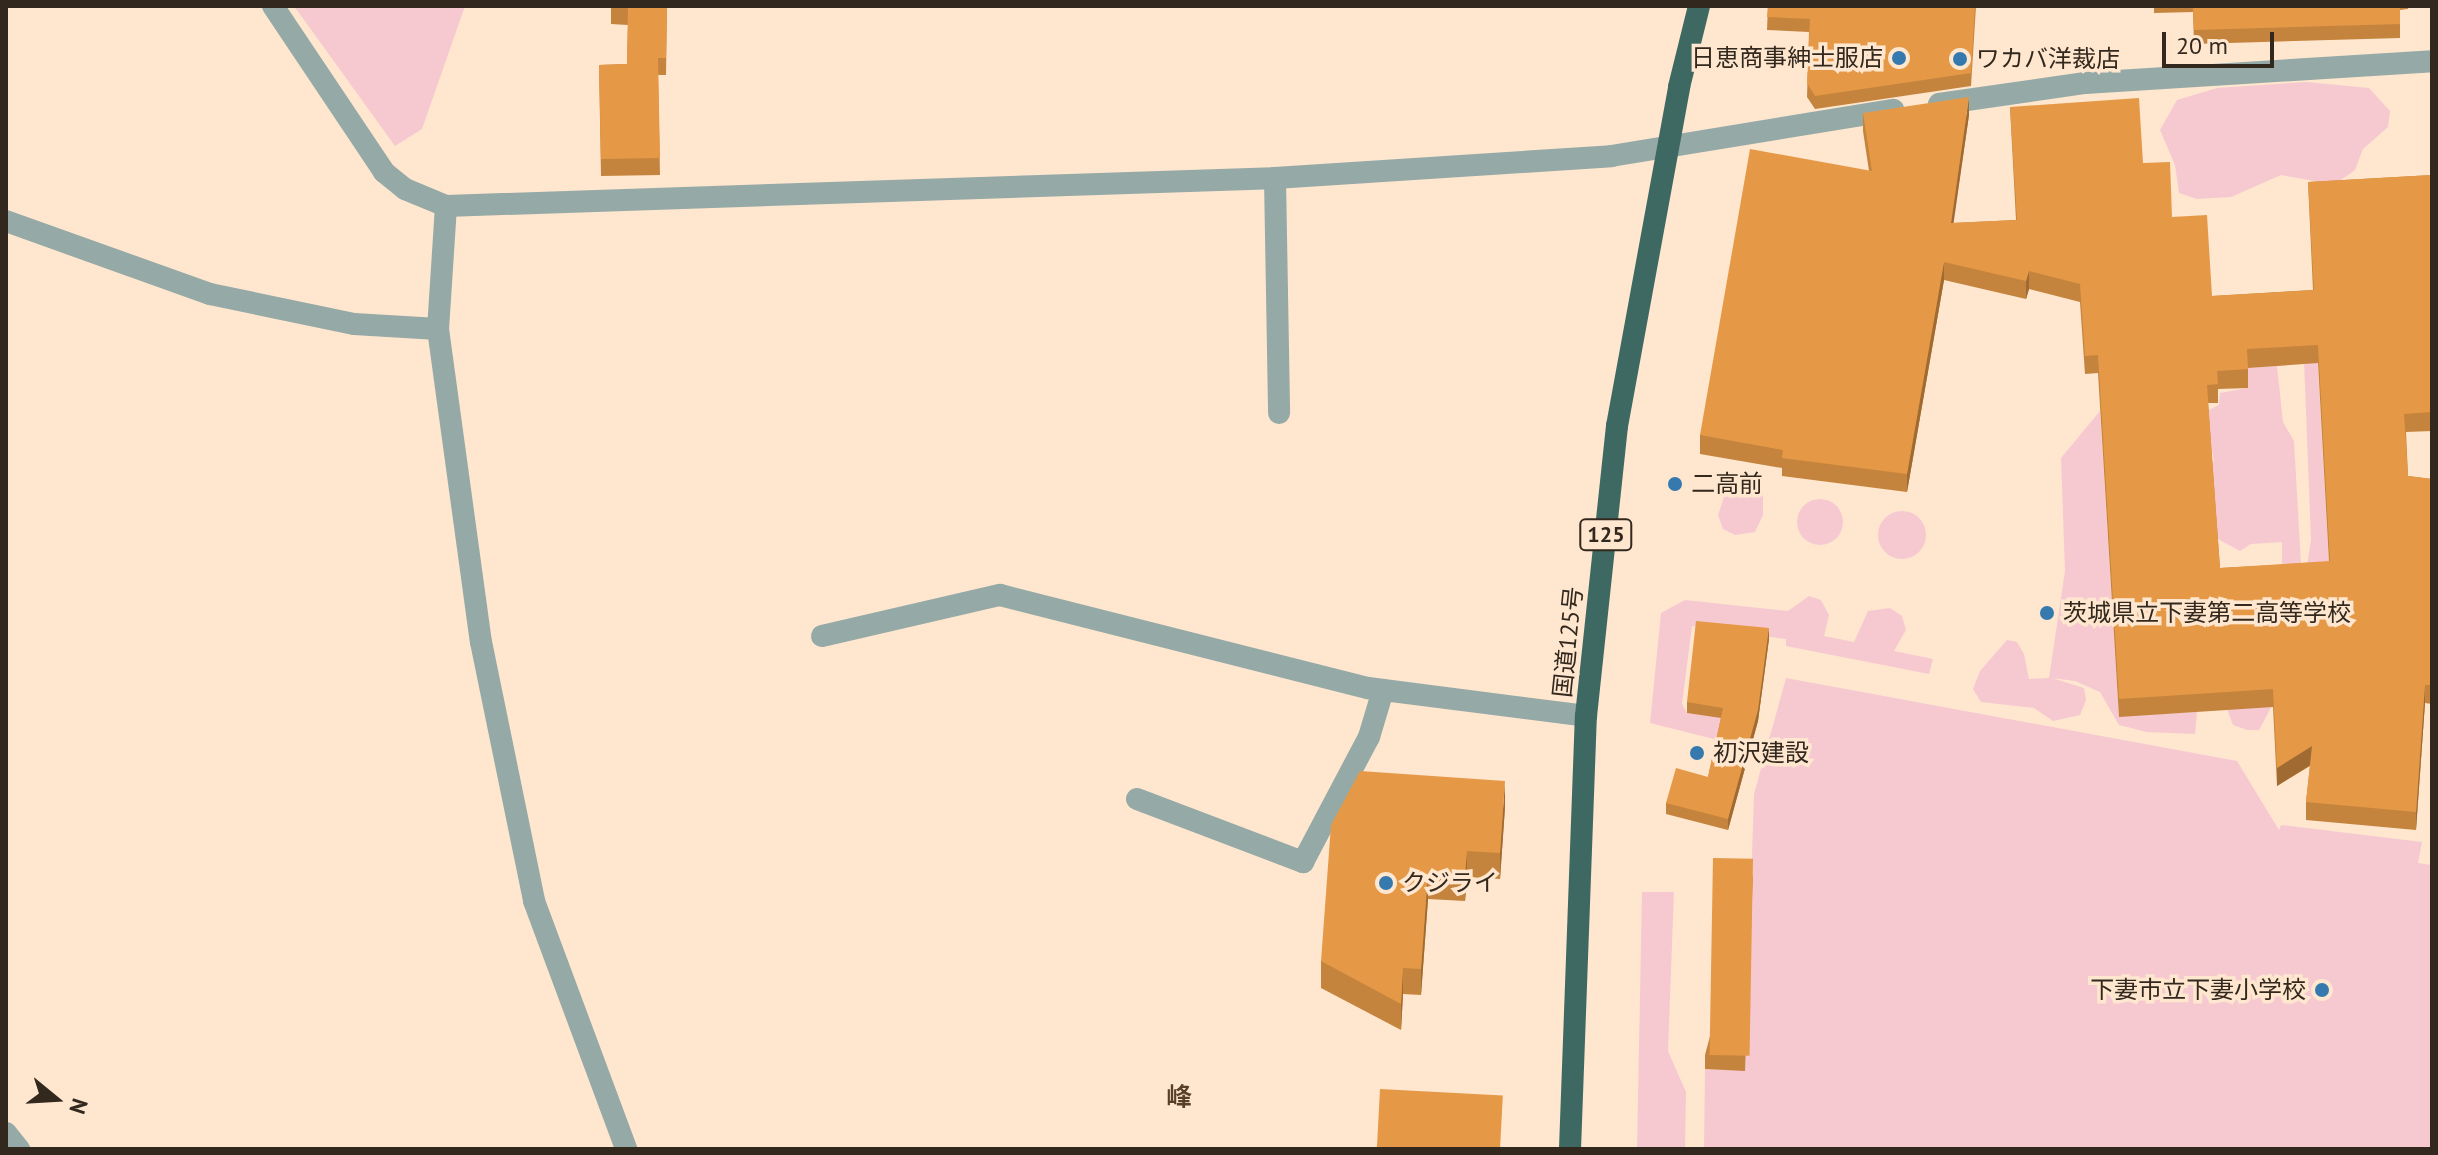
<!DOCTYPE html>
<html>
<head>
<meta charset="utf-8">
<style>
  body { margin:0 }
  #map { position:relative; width:2438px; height:1155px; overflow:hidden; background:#fee6cf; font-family:"PT Sans","Noto Sans JP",sans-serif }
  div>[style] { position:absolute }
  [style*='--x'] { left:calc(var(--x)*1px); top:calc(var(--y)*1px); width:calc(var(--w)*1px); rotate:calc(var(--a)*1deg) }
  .green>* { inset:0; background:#f6c9d1 }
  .round { border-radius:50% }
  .minor>* { height:22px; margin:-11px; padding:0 11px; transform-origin:11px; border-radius:11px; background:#95a9a6 }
  .trunk>* { height:22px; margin:-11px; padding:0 11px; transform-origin:11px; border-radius:11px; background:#3e6862 }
  .wall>* { inset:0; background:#c5843d }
  .shaded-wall>* { inset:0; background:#a06b32 }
  .building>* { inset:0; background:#e59947; transform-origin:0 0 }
  .dots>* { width:22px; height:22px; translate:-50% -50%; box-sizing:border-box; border:4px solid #fee6cf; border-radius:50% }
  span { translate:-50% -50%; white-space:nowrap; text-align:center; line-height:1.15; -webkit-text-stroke:7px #fee6cf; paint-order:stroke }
  .shield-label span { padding:2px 6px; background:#fee6cf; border:2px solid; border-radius:6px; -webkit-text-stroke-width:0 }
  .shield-label { font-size:22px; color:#33281d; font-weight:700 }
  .poi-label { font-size:24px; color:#33281d }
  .right { translate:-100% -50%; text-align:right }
  .left { translate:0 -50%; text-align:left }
  .street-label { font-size:24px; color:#33281d }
  .neighbourhood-label { font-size:26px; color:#584028; font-weight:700 }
  .frame { position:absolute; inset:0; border:8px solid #33281d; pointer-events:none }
  .north { position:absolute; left:16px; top:1059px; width:80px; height:80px; -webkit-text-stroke:6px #fee6cf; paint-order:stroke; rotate:108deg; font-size:22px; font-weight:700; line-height:32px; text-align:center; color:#33281d }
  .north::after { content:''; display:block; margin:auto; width:28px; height:36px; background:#33281d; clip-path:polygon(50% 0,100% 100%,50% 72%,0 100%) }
  .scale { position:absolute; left:2162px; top:32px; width:112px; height:36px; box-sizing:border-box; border:4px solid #33281d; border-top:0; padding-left:10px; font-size:24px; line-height:28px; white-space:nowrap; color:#33281d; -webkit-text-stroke:6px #fee6cf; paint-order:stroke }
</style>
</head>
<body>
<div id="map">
  <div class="green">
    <div style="clip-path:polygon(294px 6px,465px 6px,422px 129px,395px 146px)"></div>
    <div style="clip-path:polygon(2306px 82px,2369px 88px,2390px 111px,2388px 127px,2363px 149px,2355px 170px,2341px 180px,2326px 183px,2281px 175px,2231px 197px,2197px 199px,2179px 193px,2175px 165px,2160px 130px,2177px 100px,2217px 88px)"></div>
    <div style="clip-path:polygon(2316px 334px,2330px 580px,2307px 566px,2311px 540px,2303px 335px)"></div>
    <div style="clip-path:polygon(2277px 366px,2283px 422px,2294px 441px,2302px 582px,2282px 574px,2282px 542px,2251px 544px,2240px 551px,2216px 538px,2210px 469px,2214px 461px,2205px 412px,2219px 405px,2220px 393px,2248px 388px,2247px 368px)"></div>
    <div style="clip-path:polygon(2100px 411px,2119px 716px,2197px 712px,2195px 734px,2147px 732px,2119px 725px,2100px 692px,2075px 681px,2052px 678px,2084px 688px,2086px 700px,2080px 715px,2053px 721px,2034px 708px,1981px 702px,1973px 689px,1980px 671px,2007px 640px,2017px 642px,2024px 654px,2029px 679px,2049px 678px,2065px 571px,2061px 458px)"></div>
    <div style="clip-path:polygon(1745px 484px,1763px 491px,1763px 515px,1755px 532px,1735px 535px,1723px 529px,1718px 515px,1724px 497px)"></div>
    <div class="round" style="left:1797px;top:499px;width:46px;height:46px"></div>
    <div class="round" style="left:1878px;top:511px;width:48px;height:48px"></div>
    <div style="clip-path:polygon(1809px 596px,1821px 600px,1829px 615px,1824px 636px,1854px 642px,1868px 611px,1890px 608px,1902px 616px,1906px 630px,1894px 651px,1933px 659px,1929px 674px,1786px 646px,1786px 639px,1692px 626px,1682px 704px,1687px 713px,1730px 718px,1718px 740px,1650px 723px,1661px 613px,1685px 600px,1788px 611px)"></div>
    <div style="clip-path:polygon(1786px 678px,2237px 761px,2279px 830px,2281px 825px,2422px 842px,2418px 863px,2432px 865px,2432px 1149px,1704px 1149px,1705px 1069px,1745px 1070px,1754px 794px)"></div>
    <div style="clip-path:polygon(2275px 700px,2259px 730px,2247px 730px,2233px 725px,2224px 701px)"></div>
    <div style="clip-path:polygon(1642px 892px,1674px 892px,1668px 1051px,1686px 1092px,1685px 1149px,1637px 1149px)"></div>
  </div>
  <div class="minor">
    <div style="--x:273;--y:6;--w:200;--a:56.2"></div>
    <div style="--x:384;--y:172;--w:27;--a:39"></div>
    <div style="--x:405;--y:189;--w:44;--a:22.5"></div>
    <div style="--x:446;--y:206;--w:829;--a:-1.93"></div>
    <div style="--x:1275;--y:178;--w:337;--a:-3.7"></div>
    <div style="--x:1611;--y:156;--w:286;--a:-9.3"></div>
    <div style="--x:1939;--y:104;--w:148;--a:-8.2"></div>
    <div style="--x:2085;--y:83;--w:348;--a:-3.6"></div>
    <div style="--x:1275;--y:178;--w:235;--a:89"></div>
    <div style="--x:446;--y:206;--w:123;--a:93.7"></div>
    <div style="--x:438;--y:329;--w:316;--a:82.2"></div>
    <div style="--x:481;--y:642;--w:264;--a:78.4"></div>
    <div style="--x:534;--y:901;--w:265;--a:69.6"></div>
    <div style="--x:6;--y:221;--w:217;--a:19.7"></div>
    <div style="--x:210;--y:294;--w:147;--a:11.8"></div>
    <div style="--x:354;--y:324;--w:84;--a:3.4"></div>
    <div style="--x:822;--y:636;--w:183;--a:-13"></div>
    <div style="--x:1000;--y:595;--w:380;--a:14.2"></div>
    <div style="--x:1368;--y:688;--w:220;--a:7.3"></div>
    <div style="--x:1137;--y:799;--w:178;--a:20.8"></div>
    <div style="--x:1303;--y:862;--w:141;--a:-62.2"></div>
    <div style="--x:1369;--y:737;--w:49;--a:-73.4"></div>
    <div style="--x:6;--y:1133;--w:21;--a:51"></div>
  </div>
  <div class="trunk">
    <div style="--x:1570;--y:1149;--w:433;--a:-87.9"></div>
    <div style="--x:1586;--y:716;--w:292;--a:-83.9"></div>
    <div style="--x:1617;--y:426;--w:345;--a:-79.6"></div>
    <div style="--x:1679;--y:87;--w:83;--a:-76.1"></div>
  </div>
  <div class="wall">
    <div style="clip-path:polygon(611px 6px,667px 6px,666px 75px,658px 75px,660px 175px,601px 176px,599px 65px,627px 64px,628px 25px,611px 24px)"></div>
    <div style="clip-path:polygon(1768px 6px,1976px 6px,1971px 86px,1815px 109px,1807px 97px,1809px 32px,1767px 30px)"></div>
    <div style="clip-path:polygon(2154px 6px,2408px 6px,2408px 9px,2400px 10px,2400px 38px,2194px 44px,2193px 12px,2154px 13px)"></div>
    <div style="clip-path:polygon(evenodd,2010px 107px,2143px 163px,2212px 296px,2313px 290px,2308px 182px,2432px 175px,2432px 431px,2406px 432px,2408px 476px,2432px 479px,2432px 704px,2425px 703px,2416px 830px,2306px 820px,2306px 802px,2310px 766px,2277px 786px,2273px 707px,2119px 717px,2098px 373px,2085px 374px,2080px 302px,2029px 289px,2026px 299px,1944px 280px,1907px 492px,1782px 476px,1782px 468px,1700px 454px,1700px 435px,1869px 171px,1863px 131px,1863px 113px,1969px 115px,1953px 223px,2016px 220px,2010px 107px,2318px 363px,2329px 562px,2220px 568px,2208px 403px,2218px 403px,2218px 389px,2248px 388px,2248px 368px,2318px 363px)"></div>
    <div style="clip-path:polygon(1769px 639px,1758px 721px,1728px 830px,1666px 814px,1666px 803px,1708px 777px,1721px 718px,1687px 713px,1687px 702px)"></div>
    <div style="clip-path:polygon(1505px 807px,1500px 879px,1467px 877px,1465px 901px,1428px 899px,1421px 995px,1403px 994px,1401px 1030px,1321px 988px,1321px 961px)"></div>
    <div style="clip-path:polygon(1753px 874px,1745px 1071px,1705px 1069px,1705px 1055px)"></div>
  </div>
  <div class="shaded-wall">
    <div style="clip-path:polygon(1969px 97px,1969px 115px,1951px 241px,1951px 223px)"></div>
    <div style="clip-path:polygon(1944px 262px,1944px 280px,1907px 492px,1907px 474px)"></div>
    <div style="clip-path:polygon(2029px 271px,2029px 289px,2026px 299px,2026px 281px)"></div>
    <div style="clip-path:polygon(1769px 628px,1769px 639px,1758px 721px,1728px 830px,1728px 819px)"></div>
    <div style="clip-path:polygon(2425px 685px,2425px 703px,2416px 830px,2416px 812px)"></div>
    <div style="clip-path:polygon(2312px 746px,2312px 764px,2277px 786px,2277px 768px)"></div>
    <div style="clip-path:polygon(1505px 781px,1505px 807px,1500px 879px,1500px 853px)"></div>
    <div style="clip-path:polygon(1467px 851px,1467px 877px,1465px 901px,1465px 875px)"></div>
    <div style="clip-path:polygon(1428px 873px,1428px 899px,1421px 995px,1421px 969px)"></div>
    <div style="clip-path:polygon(1403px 968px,1403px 994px,1401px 1030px,1401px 1004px)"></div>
  </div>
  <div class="building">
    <div style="clip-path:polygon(611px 6px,667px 6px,666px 58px,658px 58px,660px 158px,601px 159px,599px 65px,627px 64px,628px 7px)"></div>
    <div style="clip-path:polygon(1768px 6px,1975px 6px,1971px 73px,1815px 96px,1807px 83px,1810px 19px,1767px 17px)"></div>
    <div style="clip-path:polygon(2193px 6px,2400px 6px,2400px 24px,2194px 30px)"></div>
    <div style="clip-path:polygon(evenodd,1969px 97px,1951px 223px,2017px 220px,2010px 107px,2139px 98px,2143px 163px,2170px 162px,2172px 217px,2207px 215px,2212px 296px,2314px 290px,2308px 182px,2432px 175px,2432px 412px,2404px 414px,2408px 476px,2432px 479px,2432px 685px,2425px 685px,2416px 812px,2306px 802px,2312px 746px,2277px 768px,2273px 689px,2119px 699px,2098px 355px,2085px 356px,2080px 284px,2029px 271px,2026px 281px,1944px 262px,1907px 474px,1782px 458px,1783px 450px,1700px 435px,1750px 149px,1872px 171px,1863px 113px,1969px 97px,2318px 345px,2330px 561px,2220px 568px,2207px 385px,2218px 384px,2217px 371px,2248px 369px,2247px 349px,2318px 345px)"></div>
    <div style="clip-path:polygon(1696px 621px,1769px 628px,1758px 710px,1728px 819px,1666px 803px,1676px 768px,1708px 777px,1723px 708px,1687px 702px)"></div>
    <div style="clip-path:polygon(1360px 771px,1505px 781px,1500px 853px,1467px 851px,1465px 875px,1428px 873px,1421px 969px,1403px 968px,1401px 1004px,1321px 961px,1331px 825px)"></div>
    <div style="left:1713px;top:858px;width:40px;height:197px;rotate:1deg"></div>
    <div style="left:1380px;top:1089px;width:123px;height:60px;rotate:3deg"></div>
  </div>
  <div class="dots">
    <div style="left:1899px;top:58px;background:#3579af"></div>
    <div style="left:1960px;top:59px;background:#3579af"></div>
    <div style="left:1675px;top:484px;background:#3579af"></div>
    <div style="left:2047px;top:613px;background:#3579af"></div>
    <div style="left:1697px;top:753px;background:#3579af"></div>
    <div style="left:1386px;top:883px;background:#3579af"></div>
    <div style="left:2322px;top:990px;background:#3579af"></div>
  </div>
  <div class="shield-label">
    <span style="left:1606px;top:535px">125</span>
  </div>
  <div class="poi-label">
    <span class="right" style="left:1883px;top:58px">日恵商事紳士服店</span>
    <span class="left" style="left:1976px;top:59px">ワカバ洋裁店</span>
    <span class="left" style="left:1691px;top:484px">二高前</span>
    <span class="left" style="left:2063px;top:613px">茨城県立下妻第二高等学校</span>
    <span class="left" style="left:1713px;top:753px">初沢建設</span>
    <span class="left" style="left:1402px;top:883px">クジライ</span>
    <span class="right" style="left:2306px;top:990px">下妻市立下妻小学校</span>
  </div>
  <div class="street-label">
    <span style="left:1568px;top:642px;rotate:-84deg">国道125号</span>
  </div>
  <div class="neighbourhood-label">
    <span style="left:1179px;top:1097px">峰</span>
  </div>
  <div class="frame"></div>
  <div class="north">N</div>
  <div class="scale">20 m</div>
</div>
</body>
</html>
